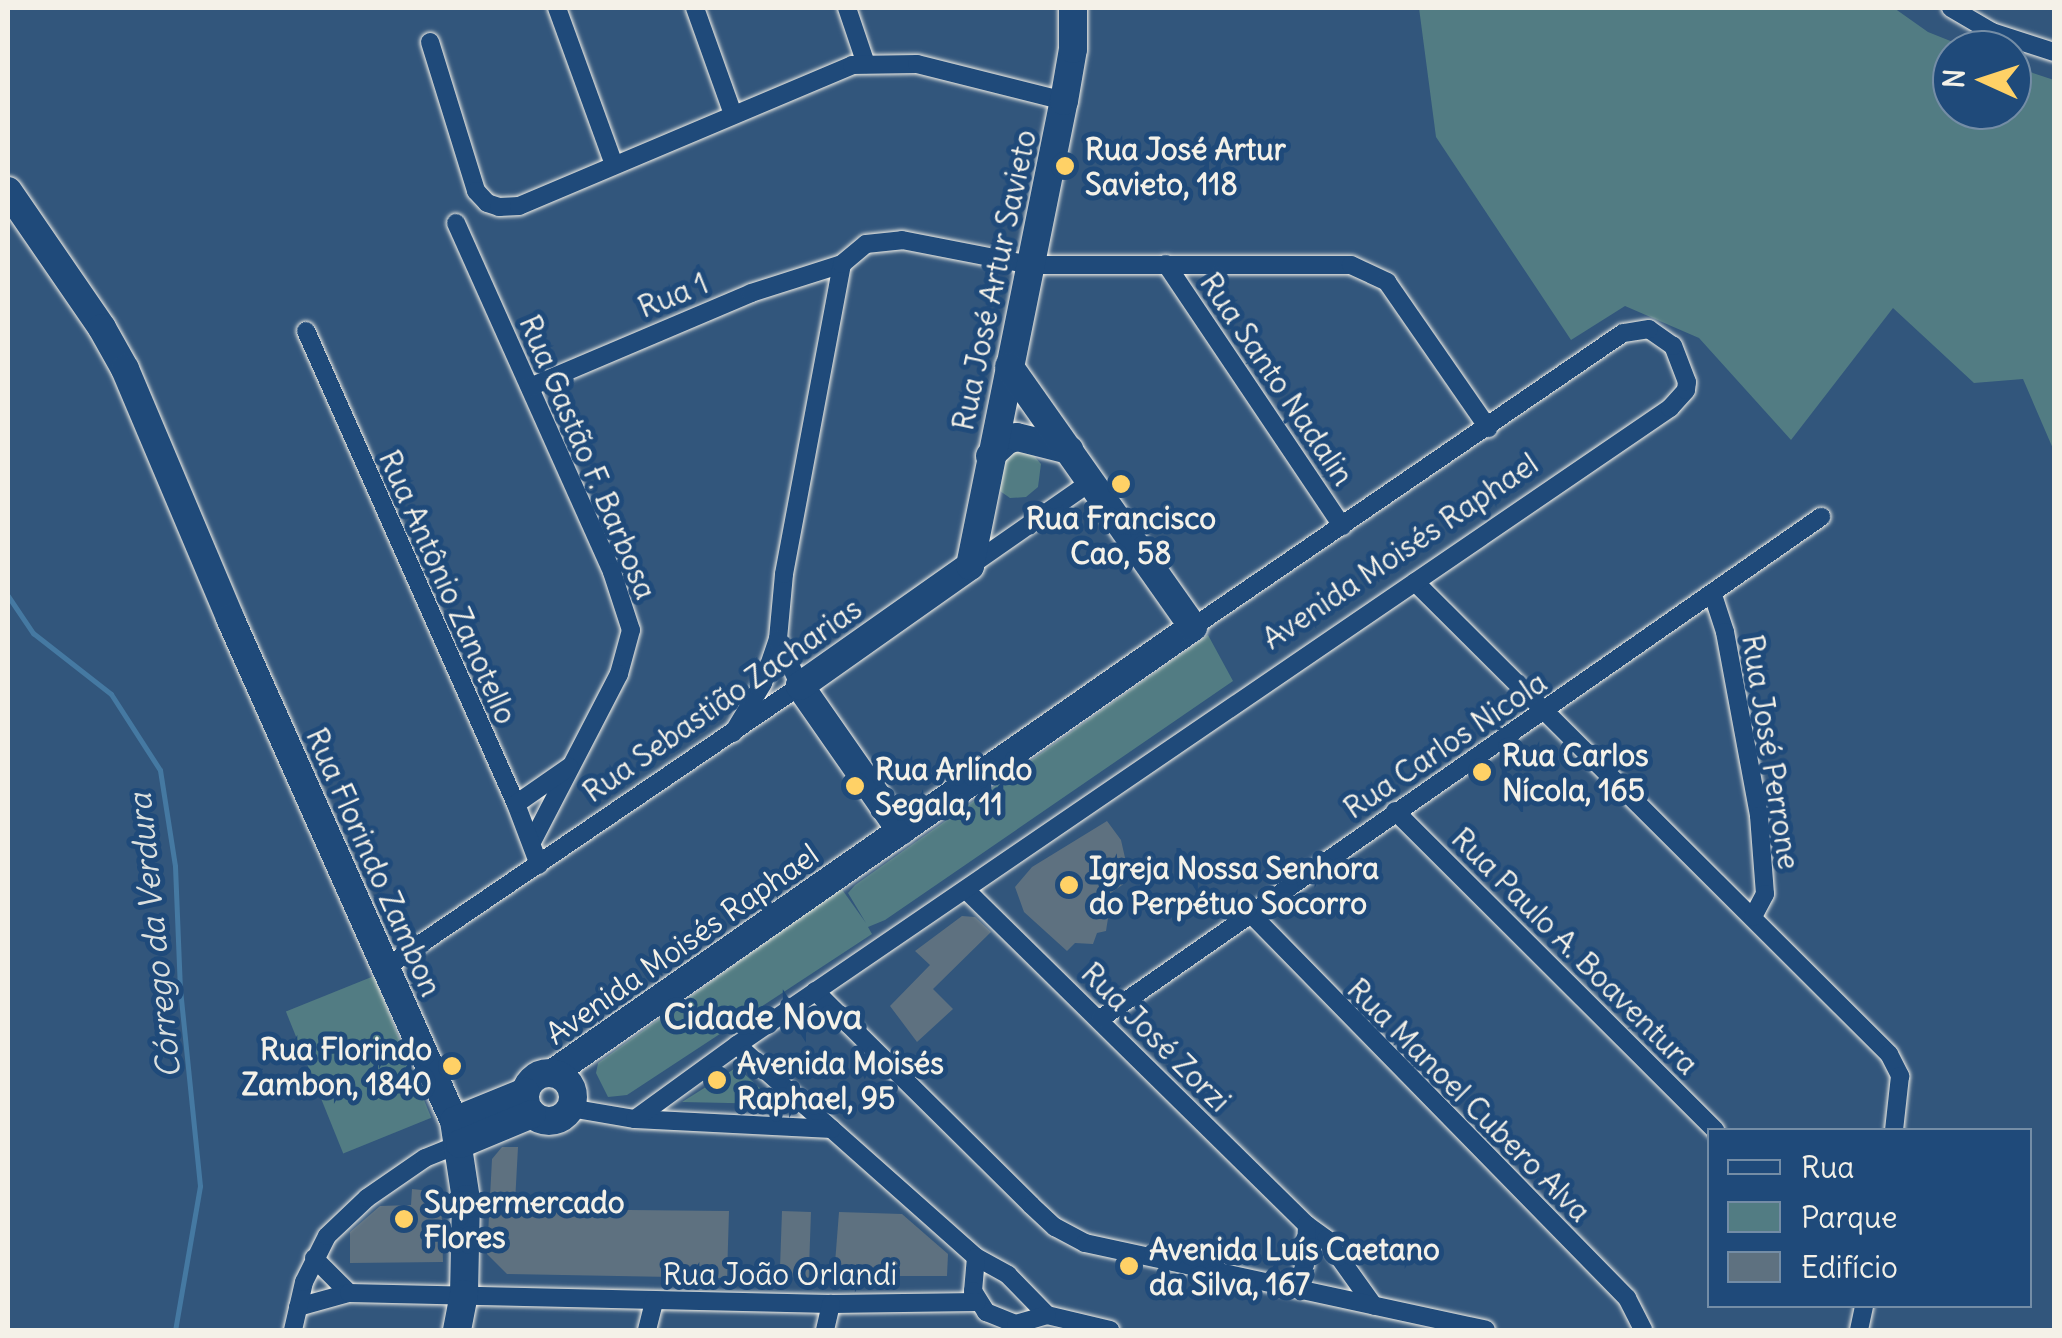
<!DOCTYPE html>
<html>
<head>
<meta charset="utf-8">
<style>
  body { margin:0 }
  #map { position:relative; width:2062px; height:1338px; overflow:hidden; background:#32567c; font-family:Delius,sans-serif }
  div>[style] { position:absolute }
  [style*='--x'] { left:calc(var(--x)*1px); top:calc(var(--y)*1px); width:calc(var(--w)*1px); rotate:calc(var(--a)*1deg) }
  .green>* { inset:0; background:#527c83; transform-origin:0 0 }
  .stream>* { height:5px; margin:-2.5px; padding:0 2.5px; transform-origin:2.5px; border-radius:2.5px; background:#4579a2 }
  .building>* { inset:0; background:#5e7180; transform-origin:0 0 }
  .roads { filter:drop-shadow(0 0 2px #f4f1e8) drop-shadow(0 0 2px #f4f1e8) }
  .street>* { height:18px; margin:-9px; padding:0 9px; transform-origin:9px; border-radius:9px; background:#1f4a7a }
  .secondary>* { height:28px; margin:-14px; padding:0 14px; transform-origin:14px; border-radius:14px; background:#1f4a7a }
  .secondary>.ring { margin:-14px; padding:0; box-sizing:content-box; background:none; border:28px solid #1f4a7a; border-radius:50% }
  .dots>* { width:28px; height:28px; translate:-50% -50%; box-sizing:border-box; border:5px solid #1f4a7a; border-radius:50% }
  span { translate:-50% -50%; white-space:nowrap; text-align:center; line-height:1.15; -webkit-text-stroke:10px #1f4a7a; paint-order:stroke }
  .poi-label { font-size:30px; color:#f4f1e8; font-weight:700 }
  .left { translate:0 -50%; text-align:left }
  .right { translate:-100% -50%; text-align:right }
  .street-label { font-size:30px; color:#f4f1e8 }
  .water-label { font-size:32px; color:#dadfde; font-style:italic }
  .quarter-label { font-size:35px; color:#f4f1e8; font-weight:700 }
  .frame { position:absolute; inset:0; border:10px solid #f4f1e8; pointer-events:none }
  .legend { position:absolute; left:1707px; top:1128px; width:325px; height:180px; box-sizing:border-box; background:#1f4a7a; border:2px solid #748da6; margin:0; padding:12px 18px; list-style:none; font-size:30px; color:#f4f1e8 }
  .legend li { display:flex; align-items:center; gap:20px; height:50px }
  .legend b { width:50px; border:2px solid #748da6 }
  .north { position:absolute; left:1932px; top:30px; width:100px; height:100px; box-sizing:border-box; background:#1f4a7a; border:2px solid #748da6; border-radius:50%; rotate:273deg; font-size:28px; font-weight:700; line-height:40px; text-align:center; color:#f4f1e8 }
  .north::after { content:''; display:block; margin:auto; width:35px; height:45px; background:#ffd166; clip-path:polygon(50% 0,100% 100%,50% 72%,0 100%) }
</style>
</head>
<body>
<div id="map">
  <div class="green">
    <div style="clip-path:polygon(1419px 8px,1894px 8px,1928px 32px,1973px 50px,1952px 50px,1952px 110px,2012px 110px,2012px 66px,2054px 80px,2054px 451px,2023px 379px,1974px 383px,1893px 308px,1791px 440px,1699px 338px,1625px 306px,1571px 340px,1436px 137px)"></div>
    <div style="clip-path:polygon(1005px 451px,1030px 451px,1041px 464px,1038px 487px,1026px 497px,1010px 498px,997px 489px)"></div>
    <div style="clip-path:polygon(1208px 635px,1233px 681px,885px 920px,868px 927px,872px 934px,627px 1095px,608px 1097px,596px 1073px,598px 1063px,841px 888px,866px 923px,848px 893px,855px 885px)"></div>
    <div style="left:374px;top:976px;width:153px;height:95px;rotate:68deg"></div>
    <div style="clip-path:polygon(737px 1067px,777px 1104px,682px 1102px,717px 1080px)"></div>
  </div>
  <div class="stream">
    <div style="--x:8;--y:596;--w:45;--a:56"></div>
    <div style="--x:33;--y:633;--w:99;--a:38"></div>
    <div style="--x:111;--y:694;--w:90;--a:57.2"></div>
    <div style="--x:160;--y:770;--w:97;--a:81.1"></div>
    <div style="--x:175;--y:866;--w:123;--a:87.7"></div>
    <div style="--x:180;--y:989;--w:198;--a:84.2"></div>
    <div style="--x:200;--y:1186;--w:146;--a:99.8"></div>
  </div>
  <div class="building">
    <div style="clip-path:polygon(1107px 821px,1121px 840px,1128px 871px,1125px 883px,1088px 909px,1109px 912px,1106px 931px,1097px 933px,1093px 944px,1075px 943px,1067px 951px,1024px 912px,1015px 887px,1032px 867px)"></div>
    <div style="clip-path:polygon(962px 916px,975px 917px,991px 932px,933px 989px,953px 1009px,917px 1042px,890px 1006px,930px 965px,915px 951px)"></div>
    <div style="clip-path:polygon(502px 1147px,518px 1147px,515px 1203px,528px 1205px,528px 1209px,729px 1211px,727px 1278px,507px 1274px,487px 1254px,492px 1159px)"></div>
    <div style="clip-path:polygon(412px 1189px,441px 1192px,443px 1262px,350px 1263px,350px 1232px,380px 1206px,411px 1205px)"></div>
    <div style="left:782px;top:1211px;width:29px;height:66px;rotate:2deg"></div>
    <div style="clip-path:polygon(839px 1212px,902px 1214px,948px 1254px,947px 1276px,834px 1276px)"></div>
  </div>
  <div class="roads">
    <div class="street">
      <div style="--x:557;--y:8;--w:167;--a:70"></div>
      <div style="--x:695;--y:8;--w:113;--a:70.3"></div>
      <div style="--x:847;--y:8;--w:59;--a:71.3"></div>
      <div style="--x:1951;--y:8;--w:48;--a:30.3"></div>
      <div style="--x:1992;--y:32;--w:65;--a:17.9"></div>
      <div style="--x:430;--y:42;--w:156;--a:72.8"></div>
      <div style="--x:476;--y:191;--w:16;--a:47"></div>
      <div style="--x:487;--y:203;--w:13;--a:18"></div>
      <div style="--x:499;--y:207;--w:20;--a:-3"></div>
      <div style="--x:519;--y:206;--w:362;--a:-22.9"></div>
      <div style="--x:852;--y:65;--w:65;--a:-0.9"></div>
      <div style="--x:917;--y:64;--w:152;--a:14.1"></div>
      <div style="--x:456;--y:223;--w:382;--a:65.9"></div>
      <div style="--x:612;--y:572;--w:61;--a:71.9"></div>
      <div style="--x:631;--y:630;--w:46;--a:105.3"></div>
      <div style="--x:619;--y:674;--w:189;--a:117.4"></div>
      <div style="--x:1166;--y:264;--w:316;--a:56.1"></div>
      <div style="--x:306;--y:331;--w:518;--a:66.06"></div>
      <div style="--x:516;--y:804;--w:65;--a:69.3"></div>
      <div style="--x:530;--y:387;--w:240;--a:-23"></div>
      <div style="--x:751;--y:293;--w:96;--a:-17.7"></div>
      <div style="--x:970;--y:566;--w:149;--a:-34.9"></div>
      <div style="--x:1415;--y:582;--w:669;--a:44.88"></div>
      <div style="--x:1889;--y:1054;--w:25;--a:63"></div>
      <div style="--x:1900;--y:1076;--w:54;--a:96.3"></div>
      <div style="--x:1713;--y:595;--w:39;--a:72"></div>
      <div style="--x:1725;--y:632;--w:187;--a:79.5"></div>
      <div style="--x:1759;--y:816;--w:78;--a:85.6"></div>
      <div style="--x:1765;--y:894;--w:26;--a:118"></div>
      <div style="--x:733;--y:733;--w:58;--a:-59"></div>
      <div style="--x:763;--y:683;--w:46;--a:-71.2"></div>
      <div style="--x:778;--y:639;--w:65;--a:-84.7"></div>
      <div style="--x:784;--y:574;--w:315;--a:-79.4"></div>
      <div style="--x:842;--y:264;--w:31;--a:-40"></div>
      <div style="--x:866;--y:244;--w:36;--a:-6"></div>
      <div style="--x:902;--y:240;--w:131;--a:11"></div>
      <div style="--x:1031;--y:265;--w:320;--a:0"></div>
      <div style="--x:1351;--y:265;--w:40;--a:25"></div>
      <div style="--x:1387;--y:282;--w:178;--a:55.3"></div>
      <div style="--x:516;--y:804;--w:65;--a:-34.9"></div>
      <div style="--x:1395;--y:811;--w:452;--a:44.9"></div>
      <div style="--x:966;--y:890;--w:478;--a:44.5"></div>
      <div style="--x:1307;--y:1225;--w:24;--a:36"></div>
      <div style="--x:1326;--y:1239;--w:82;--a:54.4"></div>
      <div style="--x:1250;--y:913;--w:539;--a:45.6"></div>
      <div style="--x:1627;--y:1298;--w:36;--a:63"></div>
      <div style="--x:385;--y:968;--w:502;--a:-34.2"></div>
      <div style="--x:800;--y:686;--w:52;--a:-115.1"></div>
      <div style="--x:815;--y:991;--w:304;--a:44.7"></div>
      <div style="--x:1031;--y:1205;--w:33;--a:43"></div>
      <div style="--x:1055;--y:1227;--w:34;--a:28"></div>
      <div style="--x:1085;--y:1243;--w:410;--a:12.2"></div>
      <div style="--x:1100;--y:1019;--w:879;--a:-34.85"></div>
      <div style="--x:737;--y:1045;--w:319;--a:41.6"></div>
      <div style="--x:976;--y:1257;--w:37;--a:29"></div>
      <div style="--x:1008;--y:1275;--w:56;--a:45.7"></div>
      <div style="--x:1047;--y:1315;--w:65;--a:13.4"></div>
      <div style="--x:570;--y:1108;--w:66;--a:9.6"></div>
      <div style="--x:635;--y:1119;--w:197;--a:2.9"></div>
      <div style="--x:635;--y:1119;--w:126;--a:-36"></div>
      <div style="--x:737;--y:1045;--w:1130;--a:-34.32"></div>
      <div style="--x:1670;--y:408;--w:24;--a:-48"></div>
      <div style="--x:1686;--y:390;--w:8;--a:-83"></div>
      <div style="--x:1687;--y:382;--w:39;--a:-111"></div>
      <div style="--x:1673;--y:346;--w:29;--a:-145"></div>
      <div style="--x:1649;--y:329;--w:26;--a:171"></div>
      <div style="--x:1623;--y:333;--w:521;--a:145.64"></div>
      <div style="--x:976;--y:1257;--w:34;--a:95"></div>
      <div style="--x:973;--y:1291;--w:25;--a:58"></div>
      <div style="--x:986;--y:1312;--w:32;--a:22"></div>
      <div style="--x:1016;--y:1324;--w:32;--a:-16"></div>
      <div style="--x:314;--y:1258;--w:49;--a:45"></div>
      <div style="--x:1286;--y:1287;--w:17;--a:-33"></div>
      <div style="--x:1300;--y:1278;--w:15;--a:-70"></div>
      <div style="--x:1305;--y:1264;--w:39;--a:-87"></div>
      <div style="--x:298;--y:1307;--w:53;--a:-15.4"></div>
      <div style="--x:349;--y:1293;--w:482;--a:1.3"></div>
      <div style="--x:831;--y:1304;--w:146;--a:-0.8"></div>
      <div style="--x:293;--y:1330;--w:49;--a:-77.1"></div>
      <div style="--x:304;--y:1282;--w:51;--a:-63.4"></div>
      <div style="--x:327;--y:1236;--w:55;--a:-43.5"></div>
      <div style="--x:367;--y:1198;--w:70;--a:-34.6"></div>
      <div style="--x:425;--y:1158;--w:38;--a:-22"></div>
      <div style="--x:647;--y:1330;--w:30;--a:-76"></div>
      <div style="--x:825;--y:1330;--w:27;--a:-77"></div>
      <div style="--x:1859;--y:1330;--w:25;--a:-78"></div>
    </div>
    <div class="secondary">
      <div style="--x:8;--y:191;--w:166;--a:55.5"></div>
      <div style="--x:102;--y:328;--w:47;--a:60.7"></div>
      <div style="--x:125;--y:369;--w:270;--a:67.1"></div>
      <div style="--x:230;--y:618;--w:551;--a:66"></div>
      <div style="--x:454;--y:1121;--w:79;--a:81.3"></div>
      <div style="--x:466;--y:1199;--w:95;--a:91.2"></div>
      <div style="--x:464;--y:1294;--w:37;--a:101"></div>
      <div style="--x:990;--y:456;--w:23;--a:-43"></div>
      <div style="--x:1007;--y:440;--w:10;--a:-17"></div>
      <div style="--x:1017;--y:437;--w:54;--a:14"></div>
      <div style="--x:901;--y:831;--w:177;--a:-124.9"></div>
      <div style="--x:800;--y:686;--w:208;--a:-35.2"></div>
      <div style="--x:970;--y:566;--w:474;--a:-78.6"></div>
      <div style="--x:1064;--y:101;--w:53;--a:-80.2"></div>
      <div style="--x:1073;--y:49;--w:41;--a:-90"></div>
      <div style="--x:553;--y:1073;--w:780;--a:-34.87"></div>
      <div style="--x:1193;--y:627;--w:319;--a:-125.2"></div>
      <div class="ring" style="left:525px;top:1073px;width:20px;height:20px"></div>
      <div style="--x:454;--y:1121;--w:77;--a:-22.2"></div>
      <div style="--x:460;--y:1144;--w:78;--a:-22.6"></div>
    </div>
  </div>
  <div class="dots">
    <div style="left:1065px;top:166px;background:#ffd166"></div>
    <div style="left:1121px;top:484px;background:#ffd166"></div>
    <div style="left:1482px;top:772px;background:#ffd166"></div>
    <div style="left:855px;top:786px;background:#ffd166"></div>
    <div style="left:1069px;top:885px;background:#ffd166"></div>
    <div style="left:452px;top:1066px;background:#ffd166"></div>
    <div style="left:717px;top:1080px;background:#ffd166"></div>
    <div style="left:404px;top:1219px;background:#ffd166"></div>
    <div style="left:1129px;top:1266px;background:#ffd166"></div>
  </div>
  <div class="poi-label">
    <span class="left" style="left:1085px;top:166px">Rua José Artur<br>Savieto, 118</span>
    <span style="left:1121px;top:535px">Rua Francisco<br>Cao, 58</span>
    <span class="left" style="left:1502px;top:772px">Rua Carlos<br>Nícola, 165</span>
    <span class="left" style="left:875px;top:786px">Rua Arlindo<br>Segala, 11</span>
    <span class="left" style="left:1089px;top:885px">Igreja Nossa Senhora<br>do Perpétuo Socorro</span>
    <span class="right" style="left:432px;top:1066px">Rua Florindo<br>Zambon, 1840</span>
    <span class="left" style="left:737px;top:1080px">Avenida Moisés<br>Raphael, 95</span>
    <span class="left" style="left:424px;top:1219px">Supermercado<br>Flores</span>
    <span class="left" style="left:1149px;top:1266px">Avenida Luís Caetano<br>da Silva, 167</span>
  </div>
  <div class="street-label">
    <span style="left:994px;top:280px;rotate:-78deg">Rua José Artur Savieto</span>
    <span style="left:673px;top:295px;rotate:-22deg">Rua 1</span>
    <span style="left:1277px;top:379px;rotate:56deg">Rua Santo Nadalin</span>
    <span style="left:588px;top:457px;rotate:67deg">Rua Gastão F. Barbosa</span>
    <span style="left:1400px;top:551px;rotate:-34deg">Avenida Moisés Raphael</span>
    <span style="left:448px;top:587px;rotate:66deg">Rua Antônio Zanotello</span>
    <span style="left:722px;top:700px;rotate:-35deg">Rua Sebastião Zacharias</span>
    <span style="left:1445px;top:745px;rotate:-34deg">Rua Carlos Nicola</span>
    <span style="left:1771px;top:752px;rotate:81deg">Rua José Perrone</span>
    <span style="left:374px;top:862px;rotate:66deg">Rua Florindo Zambon</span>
    <span style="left:682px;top:944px;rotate:-35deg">Avenida Moisés Raphael</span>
    <span style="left:1575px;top:951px;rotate:45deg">Rua Paulo A. Boaventura</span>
    <span style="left:1156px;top:1037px;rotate:45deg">Rua José Zorzi</span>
    <span style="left:1469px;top:1100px;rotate:45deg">Rua Manoel Cubero Alva</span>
    <span style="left:780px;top:1274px">Rua João Orlandi</span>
  </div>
  <div class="water-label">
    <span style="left:155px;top:936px;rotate:-96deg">Córrego da Verdura</span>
  </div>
  <div class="quarter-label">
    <span style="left:763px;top:1016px">Cidade Nova</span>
  </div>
  <div class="frame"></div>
  <ul class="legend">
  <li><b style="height:12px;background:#1f4a7a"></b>Rua</li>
  <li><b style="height:28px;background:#527c83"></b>Parque</li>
  <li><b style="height:28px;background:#5e7180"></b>Edifício</li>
  </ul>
  <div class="north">N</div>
</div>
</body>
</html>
